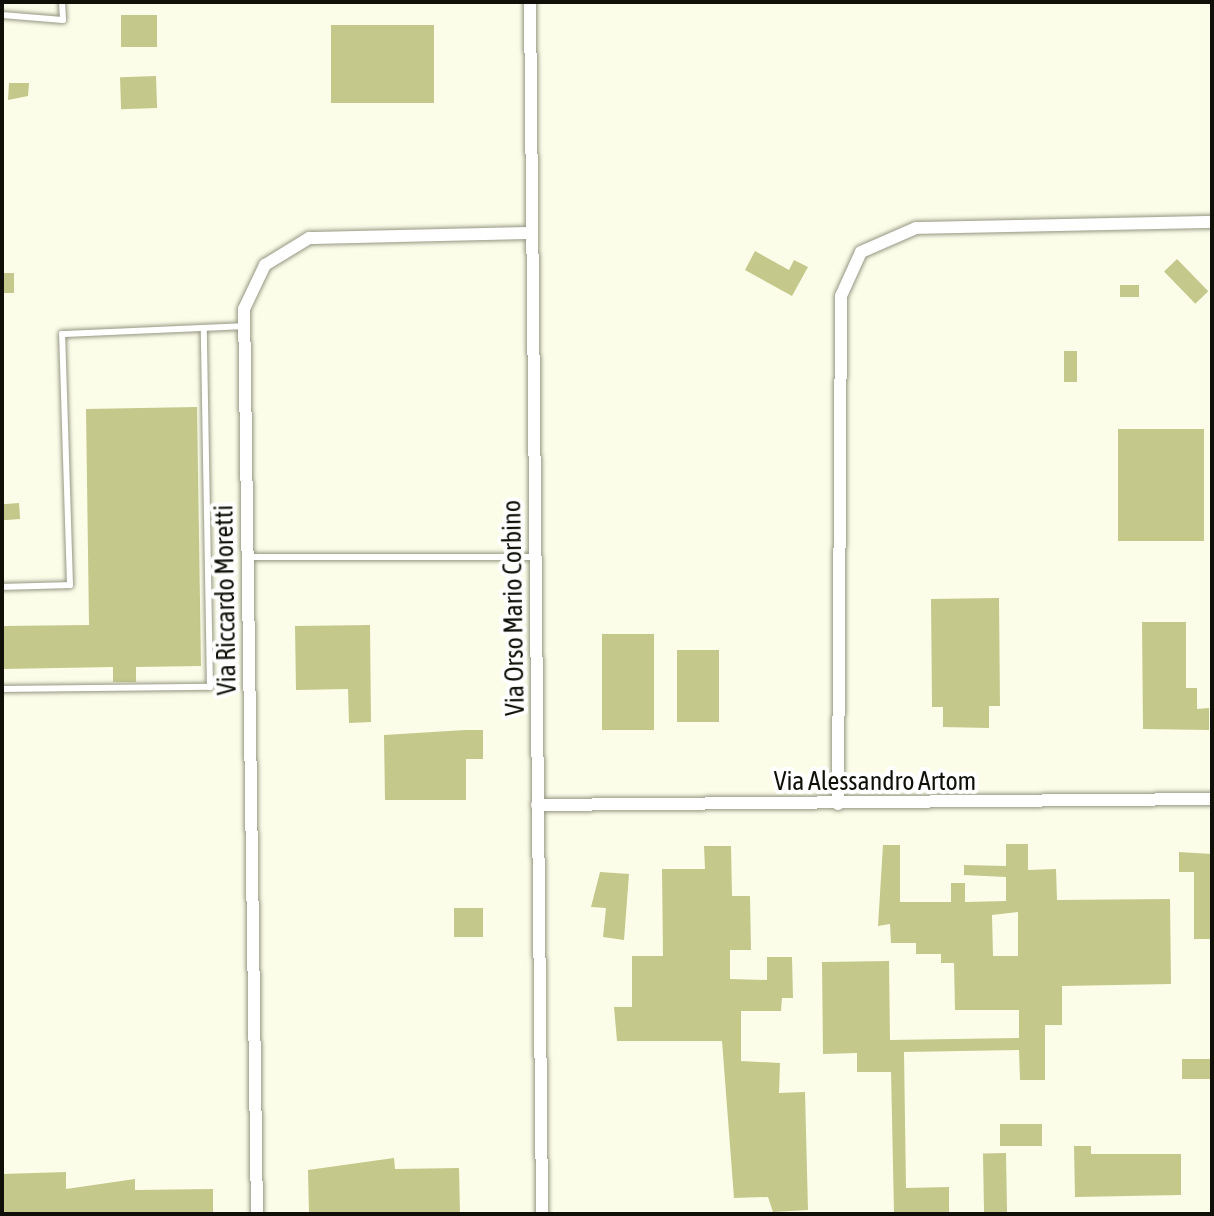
<!DOCTYPE html>
<html>
<head>
<meta charset="utf-8">
<style>
  body { margin:0 }
  #map { position:relative; width:1214px; height:1216px; overflow:hidden; background:#fbfde8; font-family:"Asap Condensed",sans-serif }
  div>[style] { position:absolute }
  .building>* { inset:0; background:#c5c88b; transform-origin:0 0 }
  .roads { filter:drop-shadow(0 0 2px #959683) drop-shadow(0 0 2px #959683) }
  .lane>* { height:6px; margin:-3px; padding:0 3px; transform-origin:3px; border-radius:3px; background:#fff }
  .street>* { height:12px; margin:-6px; padding:0 6px; transform-origin:6px; border-radius:6px; background:#fff }
  span { translate:-50% -50%; white-space:nowrap; text-align:center; line-height:1.15; -webkit-text-stroke:8px #fff; paint-order:stroke }
  .street-label { font-size:26px; color:#101009 }
  .frame { position:absolute; inset:0; border:4px solid #101009; pointer-events:none }
</style>
</head>
<body>
<div id="map">
  <div class="building">
    <div style="left:121px;top:15px;width:36px;height:32px"></div>
    <div style="left:331px;top:25px;width:103px;height:78px"></div>
    <div style="left:156px;top:76px;width:32px;height:36px;rotate:88deg"></div>
    <div style="clip-path:polygon(9px 83px,29px 83px,28px 96px,8px 100px)"></div>
    <div style="clip-path:polygon(755px 251px,789px 270px,794px 260px,808px 267px,792px 296px,745px 270px)"></div>
    <div style="left:1177px;top:259px;width:45px;height:18px;rotate:46deg"></div>
    <div style="left:2px;top:273px;width:12px;height:20px"></div>
    <div style="left:1139px;top:285px;width:12px;height:19px;rotate:90deg"></div>
    <div style="left:1064px;top:351px;width:13px;height:31px"></div>
    <div style="clip-path:polygon(197px 407px,201px 666px,136px 667px,136px 682px,113px 682px,113px 667px,2px 669px,2px 626px,89px 625px,86px 409px)"></div>
    <div style="left:1204px;top:429px;width:112px;height:86px;rotate:90deg"></div>
    <div style="left:19px;top:503px;width:16px;height:17px;rotate:86deg"></div>
    <div style="clip-path:polygon(999px 598px,1000px 706px,989px 706px,989px 728px,943px 727px,943px 707px,932px 707px,931px 599px)"></div>
    <div style="clip-path:polygon(1142px 622px,1186px 622px,1186px 688px,1197px 688px,1197px 709px,1209px 708px,1209px 730px,1143px 729px)"></div>
    <div style="clip-path:polygon(370px 625px,371px 722px,349px 723px,348px 689px,296px 690px,295px 626px)"></div>
    <div style="left:602px;top:634px;width:52px;height:96px"></div>
    <div style="left:677px;top:650px;width:42px;height:72px"></div>
    <div style="clip-path:polygon(465px 730px,483px 730px,483px 759px,466px 759px,466px 800px,385px 800px,384px 735px)"></div>
    <div style="clip-path:polygon(evenodd,1006px 844px,1028px 844px,1028px 870px,1056px 869px,1057px 900px,1170px 899px,1171px 984px,1062px 986px,1062px 1025px,1045px 1025px,1045px 1080px,1020px 1080px,1019px 1050px,904px 1052px,906px 1188px,949px 1187px,949px 1212px,894px 1213px,891px 1072px,857px 1072px,857px 1053px,823px 1054px,822px 962px,889px 961px,890px 1040px,1019px 1038px,1019px 1010px,955px 1010px,954px 963px,941px 963px,941px 954px,916px 954px,916px 943px,891px 943px,890px 924px,878px 926px,883px 845px,900px 845px,900px 902px,951px 902px,951px 883px,965px 883px,965px 902px,1006px 901px,1006px 877px,964px 875px,964px 865px,1006px 866px,1006px 844px,1018px 912px,1018px 956px,993px 956px,992px 915px,1018px 912px)"></div>
    <div style="clip-path:polygon(704px 846px,731px 846px,732px 896px,750px 896px,751px 950px,730px 950px,730px 979px,767px 980px,767px 957px,792px 957px,793px 998px,782px 998px,781px 1011px,741px 1011px,741px 1061px,780px 1063px,779px 1093px,805px 1092px,808px 1210px,773px 1212px,768px 1197px,734px 1198px,722px 1041px,617px 1041px,614px 1007px,632px 1007px,632px 956px,663px 956px,662px 869px,705px 869px)"></div>
    <div style="clip-path:polygon(1179px 852px,1212px 854px,1212px 939px,1194px 939px,1194px 872px,1179px 872px)"></div>
    <div style="clip-path:polygon(600px 872px,629px 874px,624px 940px,603px 937px,606px 908px,591px 907px)"></div>
    <div style="left:454px;top:908px;width:29px;height:29px"></div>
    <div style="left:1182px;top:1059px;width:30px;height:20px"></div>
    <div style="left:1000px;top:1124px;width:42px;height:22px"></div>
    <div style="clip-path:polygon(1074px 1146px,1091px 1146px,1091px 1154px,1181px 1154px,1181px 1195px,1075px 1197px)"></div>
    <div style="left:1006px;top:1153px;width:60px;height:23px;rotate:89deg"></div>
    <div style="clip-path:polygon(394px 1158px,395px 1169px,459px 1168px,460px 1214px,309px 1214px,308px 1170px)"></div>
    <div style="clip-path:polygon(66px 1172px,66px 1189px,135px 1179px,135px 1190px,213px 1189px,213px 1214px,2px 1214px,2px 1174px)"></div>
  </div>
  <div class="roads">
    <div class="lane">
      <div style="left:2px;top:15px;width:61px;rotate:4.7deg"></div>
      <div style="left:63px;top:20px;width:18px;rotate:-93deg"></div>
      <div style="left:247px;top:557px;width:288px"></div>
      <div style="left:2px;top:587px;width:68px;rotate:-1.7deg"></div>
      <div style="left:70px;top:585px;width:251px;rotate:-91.8deg"></div>
      <div style="left:62px;top:334px;width:182px;rotate:-2.5deg"></div>
      <div style="left:2px;top:689px;width:208px;rotate:-0.6deg"></div>
      <div style="left:210px;top:687px;width:357px;rotate:-91deg"></div>
    </div>
    <div class="street">
      <div style="left:530px;top:2px;width:1212px;rotate:89.43deg"></div>
      <div style="left:838px;top:804px;width:508px;rotate:-89.66deg"></div>
      <div style="left:841px;top:296px;width:48px;rotate:-65.6deg"></div>
      <div style="left:861px;top:252px;width:60px;rotate:-23.6deg"></div>
      <div style="left:916px;top:228px;width:296px;rotate:-1.2deg"></div>
      <div style="left:537px;top:805px;width:675px;rotate:-0.51deg"></div>
      <div style="left:257px;top:1214px;width:905px;rotate:-90.82deg"></div>
      <div style="left:244px;top:309px;width:49px;rotate:-64.5deg"></div>
      <div style="left:265px;top:265px;width:52px;rotate:-31.5deg"></div>
      <div style="left:309px;top:238px;width:223px;rotate:-1.3deg"></div>
    </div>
  </div>
  <div class="street-label">
    <span style="left:226px;top:600px;rotate:-91deg">Via Riccardo Moretti</span>
    <span style="left:514px;top:608px;rotate:-91deg">Via Orso Mario Corbino</span>
    <span style="left:875px;top:782px">Via Alessandro Artom</span>
  </div>
  <div class="frame"></div>
</div>
</body>
</html>
